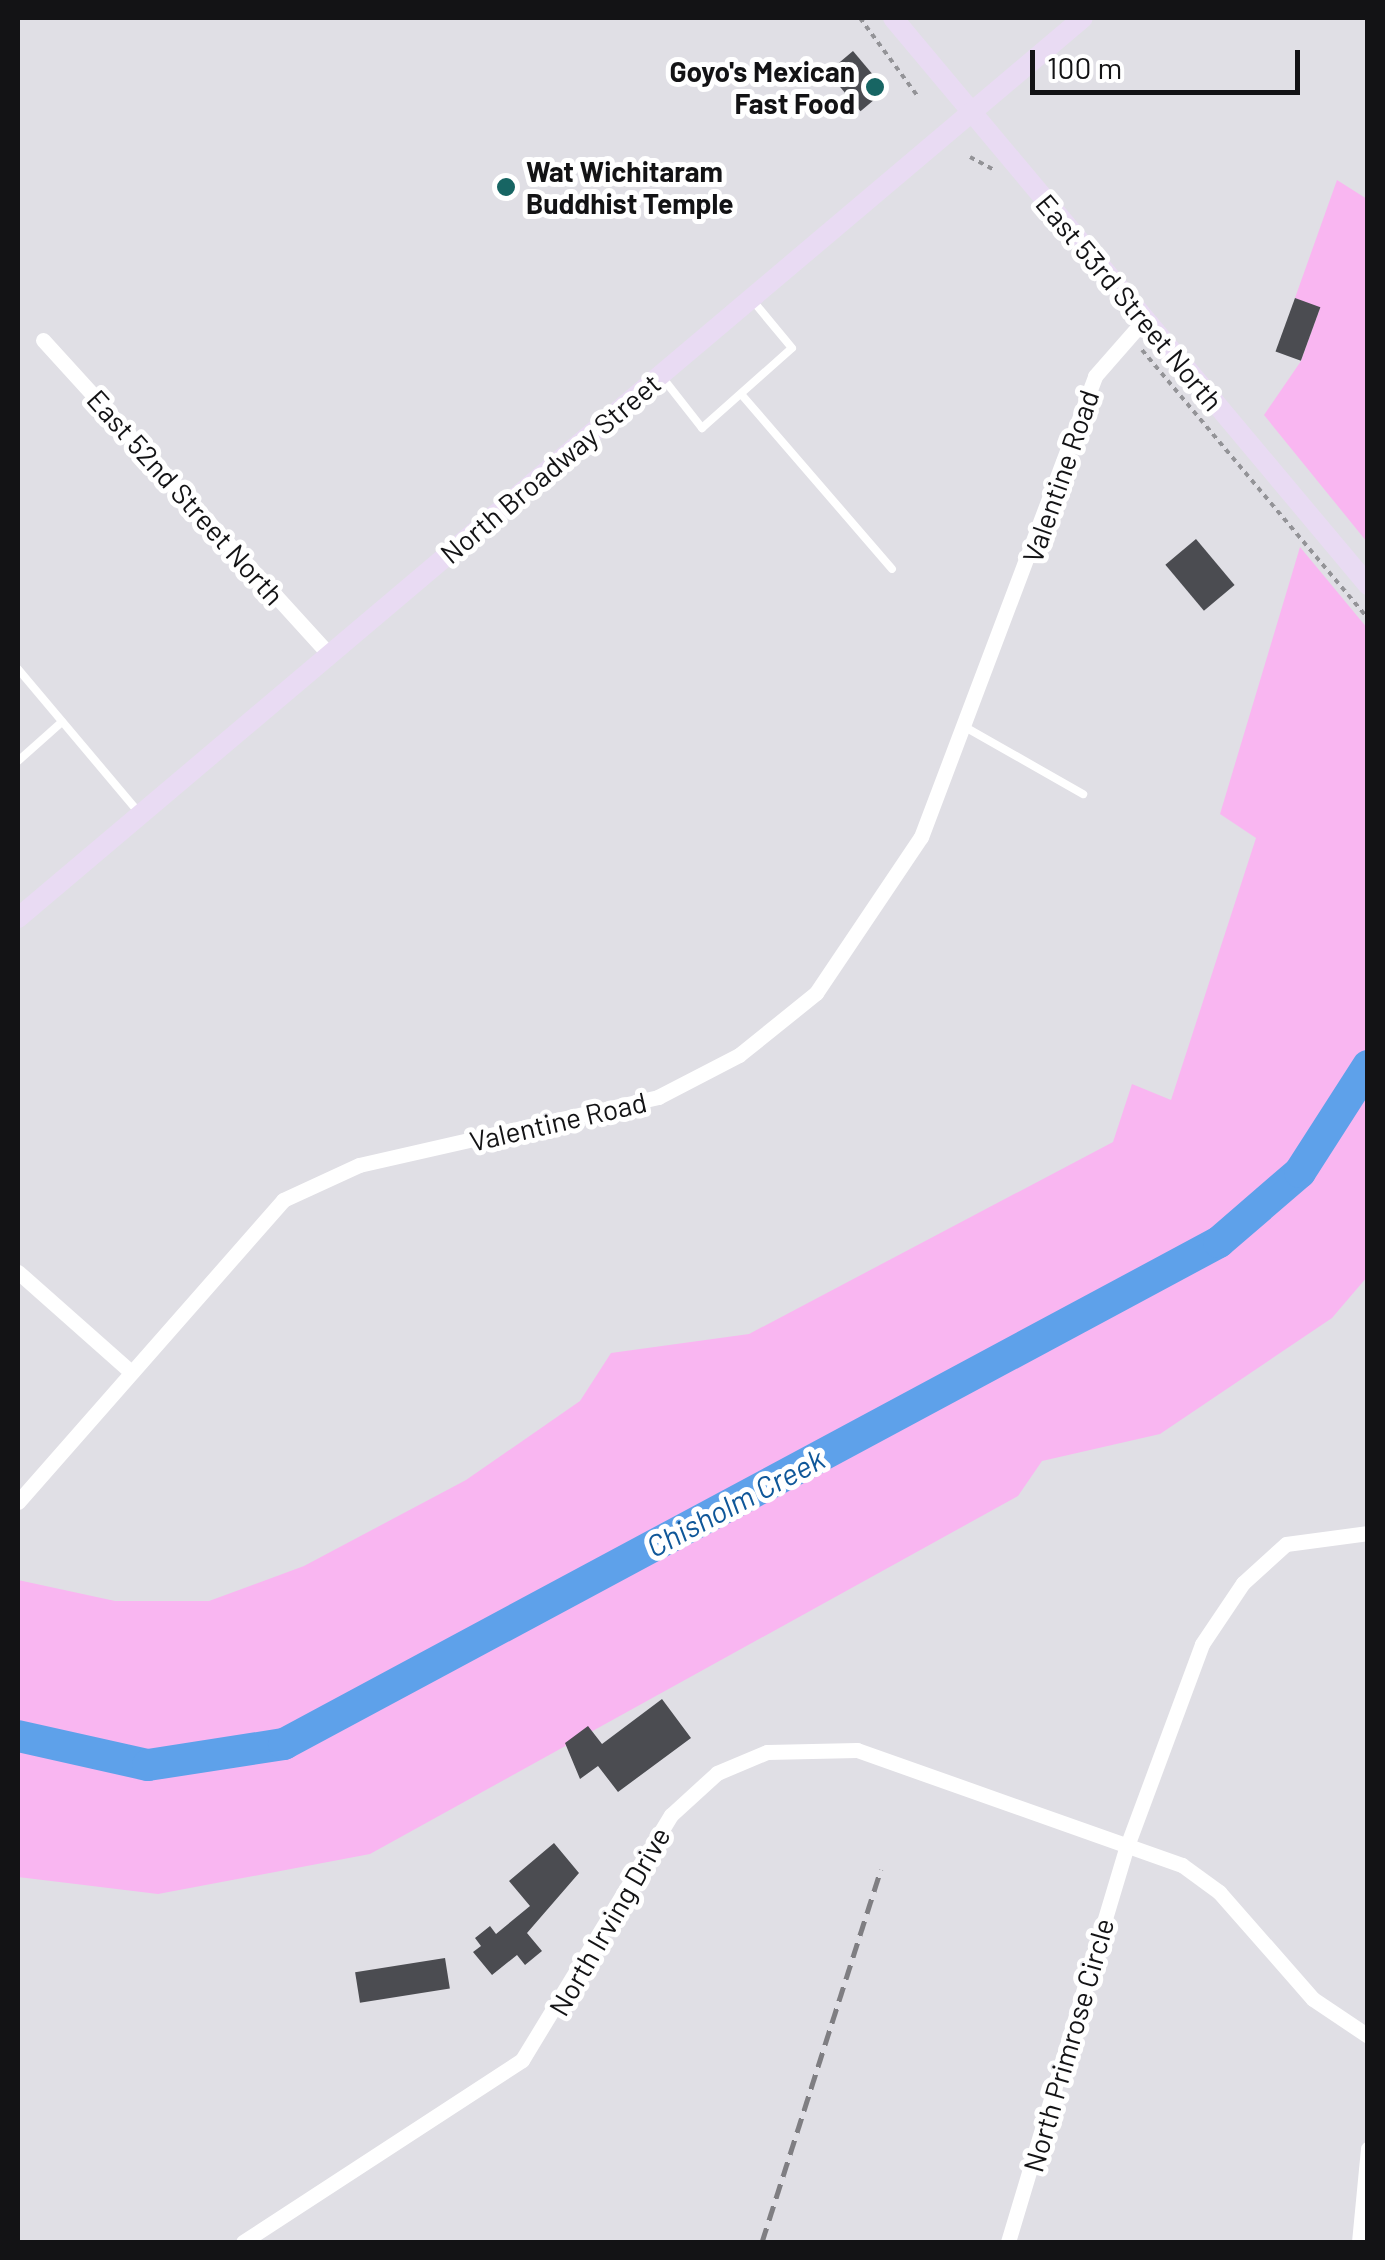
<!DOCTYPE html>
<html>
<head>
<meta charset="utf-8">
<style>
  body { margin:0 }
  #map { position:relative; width:1385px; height:2260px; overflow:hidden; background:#e0dfe5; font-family:Barlow,sans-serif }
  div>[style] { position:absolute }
  .green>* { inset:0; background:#f9b6f1 }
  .river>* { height:32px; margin:-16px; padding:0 16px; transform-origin:16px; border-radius:16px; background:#5ea1ea }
  .building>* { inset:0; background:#4b4c51; transform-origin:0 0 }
  .path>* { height:4px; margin-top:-2px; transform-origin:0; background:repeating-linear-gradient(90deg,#939397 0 5px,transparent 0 10px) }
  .lane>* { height:8px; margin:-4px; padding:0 4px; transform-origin:4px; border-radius:4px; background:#fff }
  .street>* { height:15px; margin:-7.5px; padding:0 7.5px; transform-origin:7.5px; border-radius:7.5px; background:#fff }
  .secondary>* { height:20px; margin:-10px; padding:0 10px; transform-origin:10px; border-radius:10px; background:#e9dbf3 }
  .rail>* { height:5px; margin-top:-2.5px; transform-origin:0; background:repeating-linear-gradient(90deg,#7f7e82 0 15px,transparent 0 23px) }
  .dots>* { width:28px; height:28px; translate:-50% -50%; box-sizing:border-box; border:5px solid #fff; border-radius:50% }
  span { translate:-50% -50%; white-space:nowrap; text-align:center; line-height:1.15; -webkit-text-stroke:10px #fff; paint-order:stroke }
  .poi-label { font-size:28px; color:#131315; font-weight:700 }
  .right { translate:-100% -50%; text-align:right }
  .left { translate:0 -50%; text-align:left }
  .street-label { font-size:28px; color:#131315 }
  .water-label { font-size:30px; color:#0f5799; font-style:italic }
  .frame { position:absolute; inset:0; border:20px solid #131315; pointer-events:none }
  .scale { position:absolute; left:1030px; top:50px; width:270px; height:45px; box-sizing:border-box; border:5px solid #131315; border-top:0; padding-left:12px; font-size:30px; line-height:35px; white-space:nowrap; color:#131315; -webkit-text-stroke:8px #fff; paint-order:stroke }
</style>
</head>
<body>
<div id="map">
  <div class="green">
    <div style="clip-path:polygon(1337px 180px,1367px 199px,1367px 542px,1264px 415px,1301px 361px,1320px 308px,1295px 298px)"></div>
    <div style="clip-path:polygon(1300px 547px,1368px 629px,1367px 1277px,1332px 1318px,1160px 1434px,1042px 1461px,1018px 1496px,370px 1854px,158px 1894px,18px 1877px,18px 1580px,115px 1601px,209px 1601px,304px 1566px,466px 1480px,580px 1401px,611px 1353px,749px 1334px,1113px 1142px,1132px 1084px,1171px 1100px,1256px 838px,1220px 814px)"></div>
  </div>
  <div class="river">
    <div style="left:18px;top:1736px;width:133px;rotate:12.6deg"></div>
    <div style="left:148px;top:1765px;width:138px;rotate:-8.8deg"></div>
    <div style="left:284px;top:1744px;width:1061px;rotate:-28.23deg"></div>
    <div style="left:1219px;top:1242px;width:107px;rotate:-40.8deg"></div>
    <div style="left:1300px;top:1172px;width:126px;rotate:-57.3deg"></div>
  </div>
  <div class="building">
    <div style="left:853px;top:51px;width:51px;height:33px;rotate:50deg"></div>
    <div style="left:1295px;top:298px;width:27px;height:57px;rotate:20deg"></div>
    <div style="left:1196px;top:539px;width:60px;height:40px;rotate:50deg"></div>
    <div style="clip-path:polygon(662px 1699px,691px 1738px,618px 1792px,598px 1766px,580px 1779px,565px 1743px,588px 1726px,602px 1744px)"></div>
    <div style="clip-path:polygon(554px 1843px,579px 1873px,527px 1933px,542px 1951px,525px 1965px,517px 1955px,492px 1975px,473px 1952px,481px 1946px,475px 1938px,490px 1926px,496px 1934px,530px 1906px,509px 1881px)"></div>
    <div style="left:445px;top:1958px;width:31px;height:91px;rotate:81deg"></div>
  </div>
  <div class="path">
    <div style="left:860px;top:18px;width:99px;rotate:53.6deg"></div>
    <div style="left:970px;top:157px;width:27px;rotate:28deg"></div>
    <div style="left:1142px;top:350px;width:351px;rotate:49.9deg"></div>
  </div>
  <div class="lane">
    <div style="left:662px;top:377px;width:65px;rotate:51.9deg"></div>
    <div style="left:702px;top:428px;width:120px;rotate:-41.6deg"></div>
    <div style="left:792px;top:348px;width:61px;rotate:-129.7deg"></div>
    <div style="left:741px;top:394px;width:231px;rotate:49.2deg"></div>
    <div style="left:18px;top:669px;width:189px;rotate:49.9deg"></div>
    <div style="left:965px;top:727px;width:136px;rotate:29.6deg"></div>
    <div style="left:18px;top:761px;width:59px;rotate:-41.6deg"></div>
  </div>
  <div class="street">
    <div style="left:43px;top:340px;width:426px;rotate:47.7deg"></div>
    <div style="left:18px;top:1272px;width:151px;rotate:41.5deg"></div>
    <div style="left:18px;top:1502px;width:402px;rotate:-48.7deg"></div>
    <div style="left:283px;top:1200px;width:84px;rotate:-24.7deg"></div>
    <div style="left:359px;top:1165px;width:307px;rotate:-12.8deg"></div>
    <div style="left:658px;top:1097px;width:91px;rotate:-27.4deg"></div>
    <div style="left:739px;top:1055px;width:99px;rotate:-38.8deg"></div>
    <div style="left:816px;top:993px;width:188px;rotate:-56.1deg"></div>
    <div style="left:921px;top:837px;width:493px;rotate:-69.3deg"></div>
    <div style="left:1095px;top:376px;width:74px;rotate:-48.8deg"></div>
    <div style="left:243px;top:2242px;width:333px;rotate:-33.1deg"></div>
    <div style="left:522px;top:2060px;width:287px;rotate:-58.7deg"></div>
    <div style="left:671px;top:1815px;width:62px;rotate:-42.4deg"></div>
    <div style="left:717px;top:1773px;width:54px;rotate:-22.8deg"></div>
    <div style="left:767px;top:1752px;width:90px;rotate:-1.3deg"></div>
    <div style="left:857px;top:1750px;width:345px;rotate:19.5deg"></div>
    <div style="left:1182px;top:1865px;width:46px;rotate:36.1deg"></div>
    <div style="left:1219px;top:1892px;width:142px;rotate:48.7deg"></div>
    <div style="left:1313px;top:1999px;width:66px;rotate:33.9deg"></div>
    <div style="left:1008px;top:2242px;width:413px;rotate:-73.3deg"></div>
    <div style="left:1127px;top:1846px;width:215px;rotate:-69.6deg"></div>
    <div style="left:1202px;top:1644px;width:73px;rotate:-56.1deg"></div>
    <div style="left:1243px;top:1583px;width:58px;rotate:-42.2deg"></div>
    <div style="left:1286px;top:1544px;width:83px;rotate:-7.6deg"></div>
    <div style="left:1359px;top:2242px;width:94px;rotate:-84.5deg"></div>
  </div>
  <div class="secondary">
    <div style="left:893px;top:18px;width:740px;rotate:50.05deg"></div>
    <div style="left:18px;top:918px;width:1394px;rotate:-40.2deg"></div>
  </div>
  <div class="rail">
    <div style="left:762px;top:2242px;width:391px;rotate:-72.3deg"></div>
  </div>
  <div class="dots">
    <div style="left:875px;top:87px;background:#176563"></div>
    <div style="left:506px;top:187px;background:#176563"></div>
  </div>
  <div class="poi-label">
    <span class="right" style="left:855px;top:87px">Goyo's Mexican<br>Fast Food</span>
    <span class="left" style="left:526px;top:187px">Wat Wichitaram<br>Buddhist Temple</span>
  </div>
  <div class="street-label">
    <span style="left:1130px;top:302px;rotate:50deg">East 53rd Street North</span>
    <span style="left:550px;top:468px;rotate:-40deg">North Broadway Street</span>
    <span style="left:1060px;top:476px;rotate:-71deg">Valentine Road</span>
    <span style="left:186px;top:497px;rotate:48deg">East 52nd Street North</span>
    <span style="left:558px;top:1121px;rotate:-13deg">Valentine Road</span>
    <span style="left:609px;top:1921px;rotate:-60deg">North Irving Drive</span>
    <span style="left:1068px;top:2045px;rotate:-74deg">North Primrose Circle</span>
  </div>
  <div class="water-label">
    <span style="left:735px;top:1502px;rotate:-28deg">Chisholm Creek</span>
  </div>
  <div class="frame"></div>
  <div class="scale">100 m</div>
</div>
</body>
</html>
